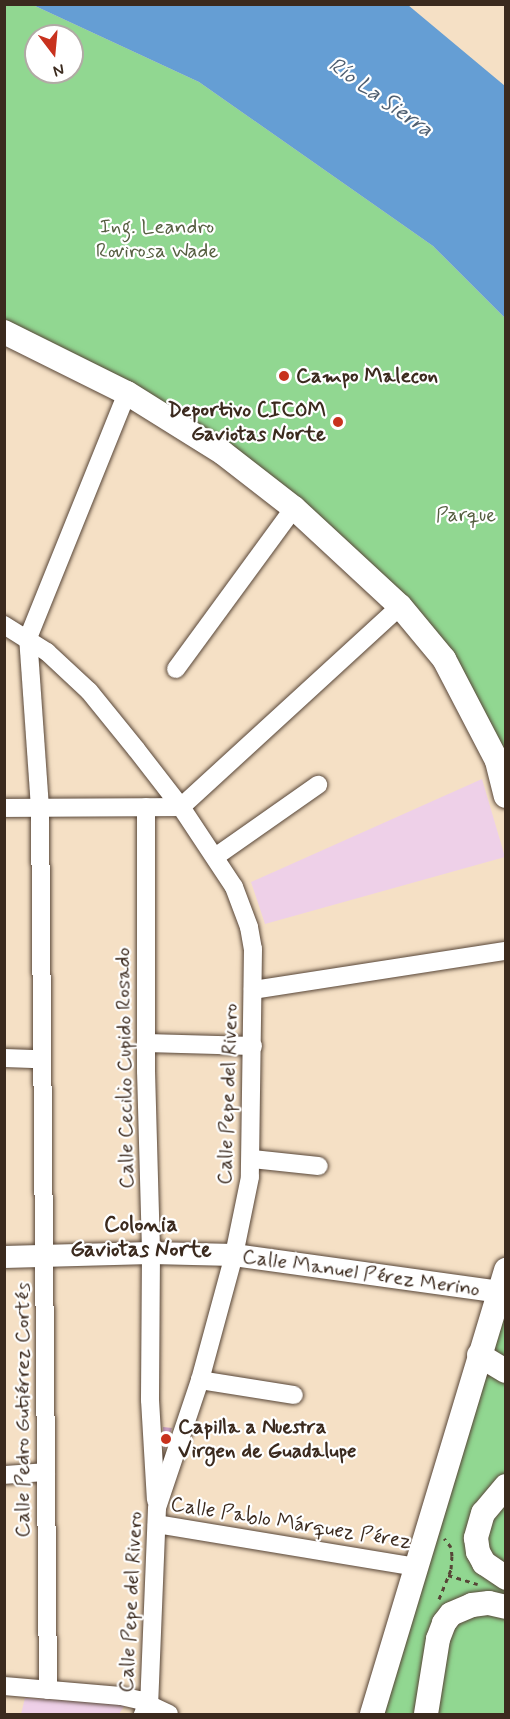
<!DOCTYPE html>
<html>
<head>
<meta charset="utf-8">
<style>
  body { margin:0 }
  #map { position:relative; width:510px; height:1719px; overflow:hidden; background:#f5e0c5; font-family:Mynerve,sans-serif }
  div>[style] { position:absolute }
  .built>* { inset:0; background:#eed0e8 }
  .green>* { inset:0; background:#91d791 }
  .water>* { inset:0; background:#659ed4 }
  .building>* { inset:0; background:#ca9fc4 }
  .path>* { height:3px; margin-top:-1.5px; transform-origin:0; background:repeating-linear-gradient(90deg,#574537 0 4.5px,transparent 0 9px) }
  .roads { filter:drop-shadow(0 0 2px #574537) drop-shadow(0 0 2px #574537) }
  .minor>* { height:18px; margin:-9px; padding:0 9px; transform-origin:9px; border-radius:9px; background:#fff }
  .tertiary>* { height:22px; margin:-11px; padding:0 11px; transform-origin:11px; border-radius:11px; background:#fff }
  .secondary>* { height:24px; margin:-12px; padding:0 12px; transform-origin:12px; border-radius:12px; background:#fff }
  .dots>* { width:16px; height:16px; translate:-50% -50%; box-sizing:border-box; border:3px solid #fff; border-radius:50% }
  span { translate:-50% -50%; white-space:nowrap; text-align:center; line-height:1.15; -webkit-text-stroke:4.5px #fff; paint-order:stroke }
  .park-label { font-size:21px; color:#555e40 }
  .poi-label { font-size:21px; color:#3b2a1e; font-weight:700 }
  .left { translate:0 -50%; text-align:left }
  .right { translate:-100% -50%; text-align:right }
  .street-label { font-size:21px; color:#3b2a1e }
  .water-label { font-size:22px; color:#4e5e70; font-style:italic }
  .neighbourhood-label { font-size:22px; color:#3b2a1e; font-weight:700 }
  .frame { position:absolute; inset:0; border:6px solid #3b2a1e; pointer-events:none }
  .north { position:absolute; left:24px; top:24px; width:60px; height:60px; box-sizing:border-box; background:#fff; border:2px solid #b1aaa5; border-radius:50%; rotate:164deg; font-size:16px; font-weight:700; line-height:24px; text-align:center; color:#3b2a1e }
  .north::after { content:''; display:block; margin:auto; width:21px; height:27px; background:#c8321e; clip-path:polygon(50% 0,100% 100%,50% 72%,0 100%) }
</style>
</head>
<body>
<div id="map">
  <div class="built">
    <div style="clip-path:polygon(482px 779px,505px 857px,265px 924px,251px 882px)"></div>
    <div style="clip-path:polygon(25px 1698px,46px 1699px,125px 1705px,119px 1714px,21px 1714px)"></div>
  </div>
  <div class="green">
    <div style="clip-path:polygon(evenodd,4px 5px,33px 5px,199px 82px,433px 246px,505px 318px,505px 796px,444px 659px,294px 508px,5px 332px,4px 5px,36px 36px,72px 36px,72px 72px,36px 72px,36px 36px)"></div>
    <div style="clip-path:polygon(505px 1270px,505px 1714px,371px 1714px)"></div>
  </div>
  <div class="water">
    <div style="clip-path:polygon(33px 5px,408px 5px,505px 86px,505px 318px,433px 246px,199px 82px)"></div>
  </div>
  <div class="building">
    <div style="clip-path:polygon(163px 1427px,172px 1428px,164px 1451px)"></div>
  </div>
  <div class="path">
    <div style="left:448px;top:1575px;width:31px;rotate:17deg"></div>
    <div style="left:439px;top:1599px;width:32px;rotate:-68deg"></div>
    <div style="left:451px;top:1569px;width:13px;rotate:-86deg"></div>
    <div style="left:452px;top:1556px;width:9px;rotate:-96deg"></div>
    <div style="left:451px;top:1547px;width:11px;rotate:-128deg"></div>
  </div>
  <div class="roads">
    <div class="minor">
      <div style="left:4px;top:625px;width:51px;rotate:32.1deg"></div>
      <div style="left:47px;top:652px;width:57px;rotate:42.9deg"></div>
      <div style="left:89px;top:691px;width:75px;rotate:51deg"></div>
      <div style="left:136px;top:749px;width:73px;rotate:52.2deg"></div>
      <div style="left:181px;top:807px;width:96px;rotate:56.5deg"></div>
      <div style="left:234px;top:887px;width:43px;rotate:69.4deg"></div>
      <div style="left:249px;top:927px;width:22px;rotate:80deg"></div>
      <div style="left:253px;top:949px;width:228px;rotate:90.8deg"></div>
      <div style="left:250px;top:1177px;width:80px;rotate:101.6deg"></div>
      <div style="left:234px;top:1255px;width:130px;rotate:105.2deg"></div>
      <div style="left:200px;top:1380px;width:135px;rotate:108.6deg"></div>
      <div style="left:157px;top:1508px;width:196px;rotate:92.3deg"></div>
      <div style="left:149px;top:1704px;width:12px;rotate:121deg"></div>
      <div style="left:176px;top:669px;width:200px;rotate:-53.8deg"></div>
      <div style="left:146px;top:807px;width:264px;rotate:90deg"></div>
      <div style="left:146px;top:1071px;width:182px;rotate:88.4deg"></div>
      <div style="left:151px;top:1253px;width:147px;rotate:90.4deg"></div>
      <div style="left:150px;top:1400px;width:100px;rotate:86.6deg"></div>
      <div style="left:4px;top:808px;width:177px;rotate:-0.3deg"></div>
      <div style="left:181px;top:807px;width:297px;rotate:-42.5deg"></div>
      <div style="left:215px;top:857px;width:126px;rotate:-35deg"></div>
      <div style="left:253px;top:990px;width:256px;rotate:-8.8deg"></div>
      <div style="left:146px;top:1043px;width:107px;rotate:1.6deg"></div>
      <div style="left:4px;top:1058px;width:36px;rotate:2deg"></div>
      <div style="left:252px;top:1159px;width:67px;rotate:6deg"></div>
      <div style="left:200px;top:1380px;width:95px;rotate:9.1deg"></div>
      <div style="left:4px;top:1475px;width:42px;rotate:-4.1deg"></div>
      <div style="left:157px;top:1524px;width:264px;rotate:9.4deg"></div>
      <div style="left:4px;top:1686px;width:117px;rotate:4.9deg"></div>
      <div style="left:121px;top:1696px;width:18px;rotate:13deg"></div>
      <div style="left:139px;top:1700px;width:33px;rotate:25deg"></div>
      <div style="left:48px;top:1690px;width:882px;rotate:-90.52deg"></div>
      <div style="left:40px;top:808px;width:170px;rotate:-94deg"></div>
      <div style="left:28px;top:638px;width:264px;rotate:-68deg"></div>
    </div>
    <div class="tertiary">
      <div style="left:4px;top:1257px;width:147px;rotate:-1.6deg"></div>
      <div style="left:151px;top:1253px;width:83px;rotate:1.4deg"></div>
      <div style="left:234px;top:1255px;width:270px;rotate:7.9deg"></div>
    </div>
    <div class="secondary">
      <div style="left:4px;top:332px;width:137px;rotate:26.4deg"></div>
      <div style="left:127px;top:393px;width:113px;rotate:32deg"></div>
      <div style="left:223px;top:453px;width:90px;rotate:37.8deg"></div>
      <div style="left:294px;top:508px;width:144px;rotate:42.8deg"></div>
      <div style="left:400px;top:606px;width:69px;rotate:50.3deg"></div>
      <div style="left:444px;top:659px;width:115px;rotate:62.5deg"></div>
      <div style="left:497px;top:761px;width:36px;rotate:76deg"></div>
      <div style="left:479px;top:1355px;width:31px;rotate:31deg"></div>
      <div style="left:506px;top:1486px;width:35px;rotate:130deg"></div>
      <div style="left:483px;top:1513px;width:26px;rotate:106deg"></div>
      <div style="left:476px;top:1538px;width:14px;rotate:82deg"></div>
      <div style="left:478px;top:1552px;width:13px;rotate:61deg"></div>
      <div style="left:484px;top:1563px;width:27px;rotate:34deg"></div>
      <div style="left:372px;top:1714px;width:464px;rotate:-73.2deg"></div>
      <div style="left:426px;top:1714px;width:76px;rotate:-80.9deg"></div>
      <div style="left:438px;top:1639px;width:17px;rotate:-69deg"></div>
      <div style="left:444px;top:1623px;width:11px;rotate:-52deg"></div>
      <div style="left:451px;top:1614px;width:23px;rotate:-23deg"></div>
      <div style="left:472px;top:1605px;width:17px;rotate:-7deg"></div>
      <div style="left:489px;top:1603px;width:17px;rotate:13deg"></div>
    </div>
  </div>
  <div class="dots">
    <div style="left:284px;top:376px;background:#c8321e"></div>
    <div style="left:338px;top:422px;background:#c8321e"></div>
    <div style="left:166px;top:1439px;background:#c8321e"></div>
  </div>
  <div class="park-label">
    <span style="left:157px;top:239px">Ing. Leandro<br>Rovirosa Wade</span>
    <span style="left:466px;top:515px">Parque</span>
  </div>
  <div class="poi-label">
    <span class="left" style="left:296px;top:376px">Campo Malecon</span>
    <span class="right" style="left:326px;top:422px">Deportivo CICOM<br>Gaviotas Norte</span>
    <span class="left" style="left:178px;top:1439px">Capilla a Nuestra<br>Virgen de Guadalupe</span>
  </div>
  <div class="street-label">
    <span style="left:125px;top:1068px;rotate:-91deg">Calle Cecilio Cupido Rosado</span>
    <span style="left:228px;top:1094px;rotate:-88deg">Calle Pepe del Rivero</span>
    <span style="left:361px;top:1273px;rotate:8deg">Calle Manuel Pérez Merino</span>
    <span style="left:23px;top:1410px;rotate:-90deg">Calle Pedro Gutiérrez Cortés</span>
    <span style="left:291px;top:1523px;rotate:9deg">Calle Pablo Márquez Pérez</span>
    <span style="left:131px;top:1602px;rotate:-87deg">Calle Pepe del Rivero</span>
  </div>
  <div class="water-label">
    <span style="left:380px;top:98px;rotate:35deg">Río La Sierra</span>
  </div>
  <div class="neighbourhood-label">
    <span style="left:141px;top:1238px">Colonia<br>Gaviotas Norte</span>
  </div>
  <div class="frame"></div>
  <div class="north">N</div>
</div>
</body>
</html>
